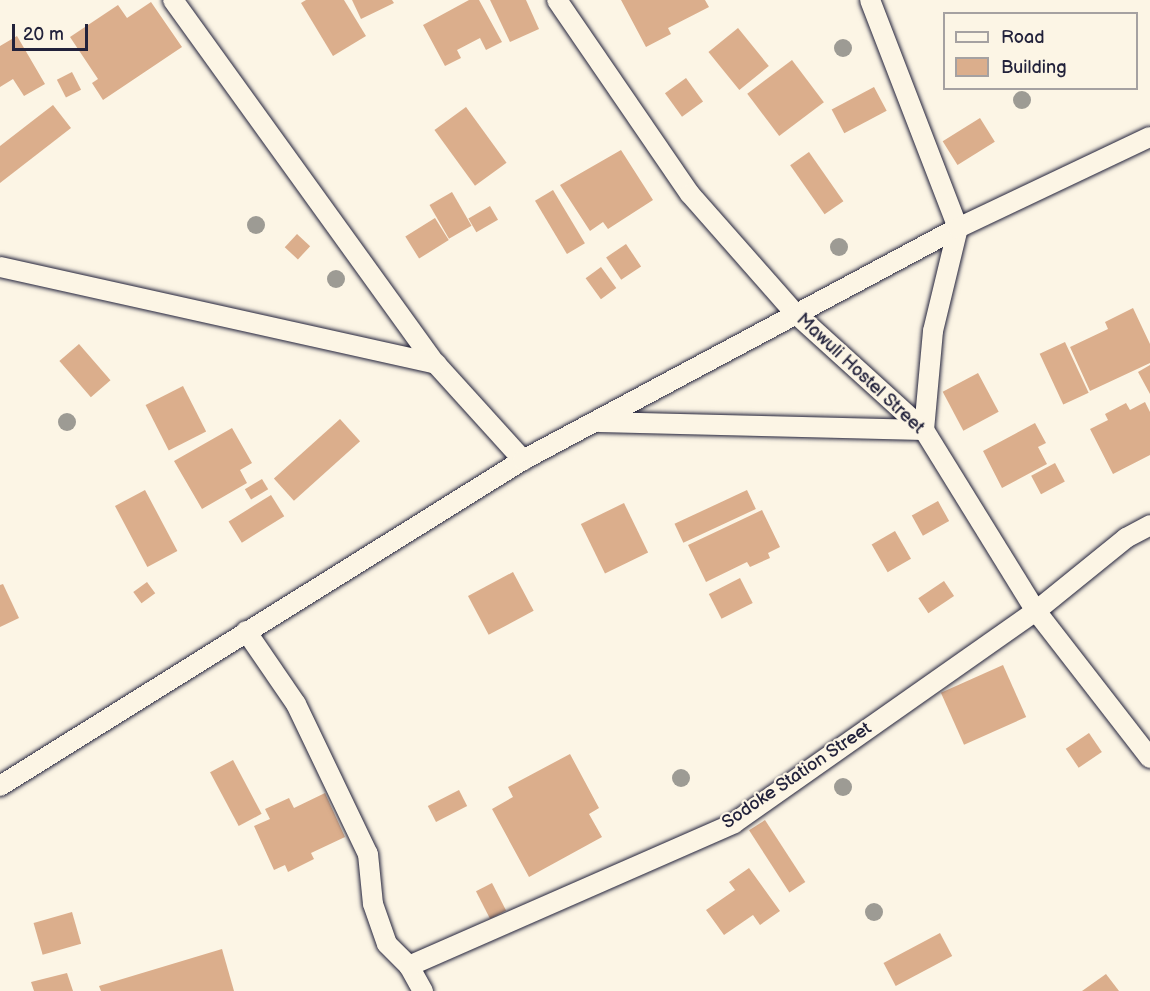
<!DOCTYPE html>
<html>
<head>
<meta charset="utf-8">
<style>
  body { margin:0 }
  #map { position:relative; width:1150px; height:991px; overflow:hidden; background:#fcf5e5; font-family:"Balsamiq Sans",sans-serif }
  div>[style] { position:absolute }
  .building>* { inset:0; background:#dbae8c; transform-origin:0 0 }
  .roads { filter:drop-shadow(0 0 2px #22223b) drop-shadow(0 0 2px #22223b) }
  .minor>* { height:20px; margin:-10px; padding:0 10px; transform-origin:10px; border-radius:10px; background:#fcf5e5 }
  .trees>* { width:18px; height:18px; margin:-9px; border-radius:50%; background:#9d9b94 }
  span { translate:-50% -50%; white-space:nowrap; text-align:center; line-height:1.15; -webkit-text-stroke:4.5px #fcf5e5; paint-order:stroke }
  .street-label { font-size:18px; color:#22223b }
  .legend { position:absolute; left:943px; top:12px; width:195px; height:78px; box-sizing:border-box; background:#fcf5e5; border:2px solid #a5a1a1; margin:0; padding:8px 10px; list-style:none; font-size:18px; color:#22223b }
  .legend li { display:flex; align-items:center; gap:12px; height:30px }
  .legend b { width:30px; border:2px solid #a5a1a1 }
  .scale { position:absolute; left:12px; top:24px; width:76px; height:27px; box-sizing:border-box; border:3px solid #22223b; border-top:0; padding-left:8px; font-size:18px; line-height:21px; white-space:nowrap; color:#22223b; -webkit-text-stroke:4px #fcf5e5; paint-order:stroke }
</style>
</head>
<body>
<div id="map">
  <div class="building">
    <div style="clip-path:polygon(306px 0,344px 0,366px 36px,333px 56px,301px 3px)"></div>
    <div style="clip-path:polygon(352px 0,392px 0,394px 3px,361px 19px)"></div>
    <div style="clip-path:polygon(469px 0,479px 0,502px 42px,486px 50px,480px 38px,457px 50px,461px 58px,445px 66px,423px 25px)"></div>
    <div style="clip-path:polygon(490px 0,526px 0,539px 29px,510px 42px)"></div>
    <div style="clip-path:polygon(621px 0,705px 0,709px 7px,668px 28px,671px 34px,646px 47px)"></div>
    <div style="clip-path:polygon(151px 2px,182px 47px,103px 100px,92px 83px,98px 79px,70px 37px,118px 5px,127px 18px)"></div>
    <div style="left:738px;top:28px;width:49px;height:38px;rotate:51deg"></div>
    <div style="clip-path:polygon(17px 36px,45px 84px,24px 96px,13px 79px,0 87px,0 46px)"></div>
    <div style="left:792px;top:60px;width:53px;height:56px;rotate:53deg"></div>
    <div style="left:72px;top:72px;width:20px;height:17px;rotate:63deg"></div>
    <div style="left:686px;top:78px;width:29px;height:26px;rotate:54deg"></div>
    <div style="left:874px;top:87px;width:27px;height:48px;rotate:62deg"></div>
    <div style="clip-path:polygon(53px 105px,71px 128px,0 183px,0 146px)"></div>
    <div style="left:466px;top:107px;width:69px;height:39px;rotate:54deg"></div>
    <div style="left:980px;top:118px;width:28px;height:44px;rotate:58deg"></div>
    <div style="clip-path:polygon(621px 150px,653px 200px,608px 229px,603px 222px,590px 231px,560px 185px)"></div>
    <div style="left:809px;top:152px;width:60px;height:23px;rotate:55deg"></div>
    <div style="left:553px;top:190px;width:62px;height:21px;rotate:59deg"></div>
    <div style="left:452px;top:192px;width:39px;height:26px;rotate:60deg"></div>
    <div style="left:490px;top:206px;width:16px;height:25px;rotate:60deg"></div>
    <div style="left:435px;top:218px;width:26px;height:35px;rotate:58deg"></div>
    <div style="left:297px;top:234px;width:18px;height:18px;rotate:43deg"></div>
    <div style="left:626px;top:244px;width:27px;height:24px;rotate:56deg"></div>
    <div style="left:601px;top:267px;width:26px;height:19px;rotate:54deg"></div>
    <div style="clip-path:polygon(1133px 308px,1150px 344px,1150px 363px,1090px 391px,1070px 347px,1108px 329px,1105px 322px)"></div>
    <div style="left:1065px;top:342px;width:56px;height:28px;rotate:65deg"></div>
    <div style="left:79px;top:344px;width:48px;height:26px;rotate:49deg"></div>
    <div style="clip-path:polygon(1150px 365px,1150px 394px,1138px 372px)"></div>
    <div style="left:978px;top:373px;width:44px;height:40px;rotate:62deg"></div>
    <div style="left:183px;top:386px;width:51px;height:42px;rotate:63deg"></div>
    <div style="clip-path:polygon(1145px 402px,1150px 412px,1150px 455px,1113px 474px,1090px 429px,1108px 420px,1105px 414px,1126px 403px,1130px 410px)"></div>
    <div style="left:340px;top:419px;width:30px;height:89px;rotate:48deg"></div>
    <div style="clip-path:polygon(1035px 423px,1046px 443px,1038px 447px,1047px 464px,1002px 488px,983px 451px)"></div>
    <div style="clip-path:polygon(232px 428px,252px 463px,240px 470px,247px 483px,202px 509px,174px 461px)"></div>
    <div style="left:1055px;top:463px;width:21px;height:27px;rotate:62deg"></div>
    <div style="left:262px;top:479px;width:12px;height:20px;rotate:59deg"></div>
    <div style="left:145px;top:490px;width:69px;height:34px;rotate:62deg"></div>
    <div style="left:747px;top:490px;width:21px;height:80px;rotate:65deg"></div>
    <div style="left:271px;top:495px;width:25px;height:50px;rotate:58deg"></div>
    <div style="left:938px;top:501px;width:23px;height:30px;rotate:61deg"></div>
    <div style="left:624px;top:503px;width:55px;height:48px;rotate:64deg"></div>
    <div style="clip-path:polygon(762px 510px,780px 547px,768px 553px,770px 558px,750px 567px,747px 562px,706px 582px,688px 545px)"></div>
    <div style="left:895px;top:531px;width:32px;height:27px;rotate:60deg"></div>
    <div style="left:513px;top:572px;width:44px;height:51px;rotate:62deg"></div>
    <div style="left:740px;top:578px;width:28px;height:35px;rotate:63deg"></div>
    <div style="left:944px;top:581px;width:18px;height:31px;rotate:56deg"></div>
    <div style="left:147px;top:582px;width:14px;height:17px;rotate:54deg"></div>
    <div style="clip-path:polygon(3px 584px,19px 618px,0 627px,0 585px)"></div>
    <div style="left:1003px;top:665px;width:57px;height:68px;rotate:66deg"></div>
    <div style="left:1089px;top:733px;width:23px;height:28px;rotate:56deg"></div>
    <div style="clip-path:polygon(570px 754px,599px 808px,589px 814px,602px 837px,529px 877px,492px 809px,513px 797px,508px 787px)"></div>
    <div style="left:233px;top:760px;width:61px;height:26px;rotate:62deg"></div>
    <div style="left:459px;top:790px;width:18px;height:35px;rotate:63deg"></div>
    <div style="clip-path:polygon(325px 793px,345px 837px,311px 853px,314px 859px,288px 872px,285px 865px,274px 870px,254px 826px,270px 819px,265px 809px,289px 798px,294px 808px)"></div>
    <div style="left:765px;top:820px;width:74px;height:19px;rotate:57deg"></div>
    <div style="clip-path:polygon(749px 868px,780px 911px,760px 925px,753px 915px,724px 935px,706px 910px,735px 890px,729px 882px)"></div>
    <div style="left:492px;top:883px;width:31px;height:18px;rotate:63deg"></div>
    <div style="left:72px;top:912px;width:33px;height:40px;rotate:74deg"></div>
    <div style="left:940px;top:933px;width:26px;height:64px;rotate:62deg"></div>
    <div style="clip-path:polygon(222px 949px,234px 991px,101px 991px,99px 986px)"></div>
    <div style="clip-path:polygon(67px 973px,73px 991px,34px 991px,31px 982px)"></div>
    <div style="clip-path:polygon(1106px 974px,1119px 991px,1082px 991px)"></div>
  </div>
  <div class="roads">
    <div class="minor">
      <div style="left:173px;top:0;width:449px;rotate:54.2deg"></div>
      <div style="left:436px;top:364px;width:130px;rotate:47.8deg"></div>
      <div style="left:557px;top:0;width:235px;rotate:55.6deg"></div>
      <div style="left:690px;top:194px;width:159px;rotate:48.6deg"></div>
      <div style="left:795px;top:313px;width:174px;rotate:42.2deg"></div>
      <div style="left:924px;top:430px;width:213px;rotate:58.3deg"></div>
      <div style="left:1036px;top:611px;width:186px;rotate:52.2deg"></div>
      <div style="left:0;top:267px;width:447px;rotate:12.5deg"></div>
      <div style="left:599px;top:422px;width:325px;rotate:1.4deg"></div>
      <div style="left:924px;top:430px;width:99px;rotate:-84.8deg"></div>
      <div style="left:933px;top:331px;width:106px;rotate:-76.4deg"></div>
      <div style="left:958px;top:228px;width:244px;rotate:-111.1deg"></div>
      <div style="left:246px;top:631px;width:88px;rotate:55.6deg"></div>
      <div style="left:296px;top:704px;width:166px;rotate:64.4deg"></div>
      <div style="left:368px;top:854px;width:50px;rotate:84.3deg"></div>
      <div style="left:373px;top:904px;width:42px;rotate:70.7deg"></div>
      <div style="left:387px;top:944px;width:31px;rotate:45deg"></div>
      <div style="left:409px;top:966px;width:29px;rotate:61deg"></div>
      <div style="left:0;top:786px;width:616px;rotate:-31.94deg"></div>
      <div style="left:523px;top:460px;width:493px;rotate:-28.1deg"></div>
      <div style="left:958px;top:228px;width:212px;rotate:-25.4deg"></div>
      <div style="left:409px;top:966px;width:355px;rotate:-23.7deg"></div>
      <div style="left:734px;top:823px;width:369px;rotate:-35.1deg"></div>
      <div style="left:1036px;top:611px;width:116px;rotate:-39deg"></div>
      <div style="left:1126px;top:538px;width:27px;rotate:-28deg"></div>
    </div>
  </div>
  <div class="trees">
    <div style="left:843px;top:48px"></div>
    <div style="left:1022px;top:100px"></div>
    <div style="left:256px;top:225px"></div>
    <div style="left:839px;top:247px"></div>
    <div style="left:336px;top:279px"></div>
    <div style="left:67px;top:422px"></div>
    <div style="left:681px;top:778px"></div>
    <div style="left:843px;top:787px"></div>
    <div style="left:874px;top:912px"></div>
  </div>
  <div class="street-label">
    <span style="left:860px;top:374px;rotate:43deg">Mawuli Hostel Street</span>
    <span style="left:797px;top:776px;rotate:-34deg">Sodoke Station Street</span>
  </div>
  <ul class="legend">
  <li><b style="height:8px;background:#fcf5e5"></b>Road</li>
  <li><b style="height:16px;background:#dbae8c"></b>Building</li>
  </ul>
  <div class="scale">20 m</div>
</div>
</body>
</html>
